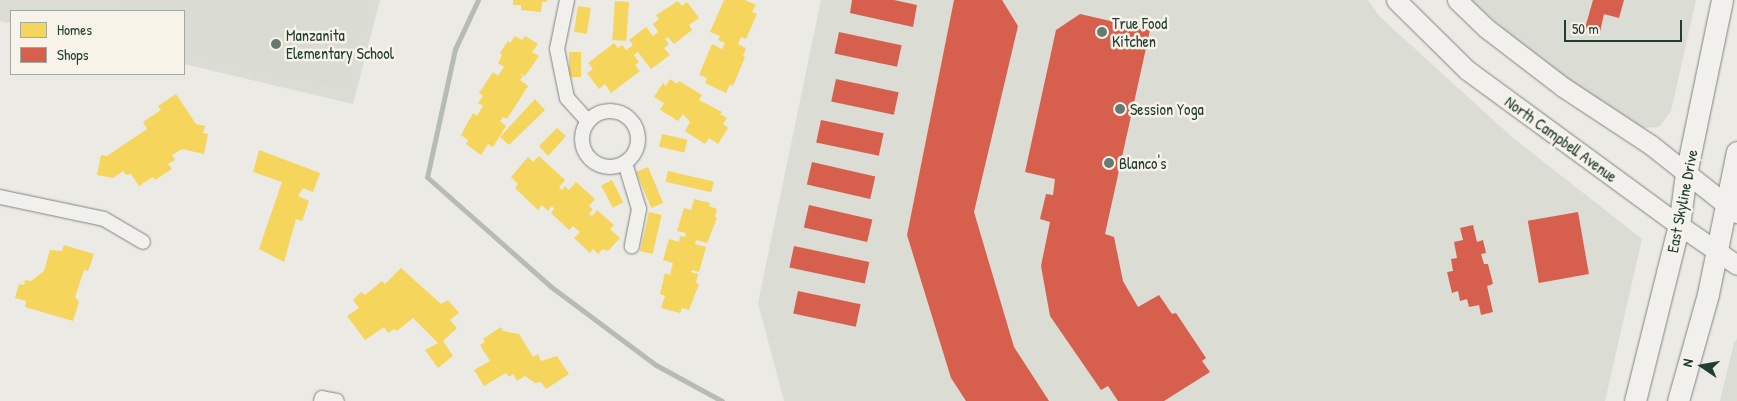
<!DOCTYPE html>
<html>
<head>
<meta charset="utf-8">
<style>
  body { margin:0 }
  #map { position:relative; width:1737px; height:401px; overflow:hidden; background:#ebeae4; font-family:"Patrick Hand",sans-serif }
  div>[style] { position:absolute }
  .built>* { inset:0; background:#dbdcd3 }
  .green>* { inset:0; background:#dadbd2 }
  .homes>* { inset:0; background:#f6d55c; transform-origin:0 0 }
  .shops>* { inset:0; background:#d6604d; transform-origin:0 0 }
  .stream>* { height:5px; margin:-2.5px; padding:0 2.5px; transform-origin:2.5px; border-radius:2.5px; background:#b6bcb4 }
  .roads { filter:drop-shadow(0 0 1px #808581) drop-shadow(0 0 1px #808581) }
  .street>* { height:14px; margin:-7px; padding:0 7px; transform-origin:7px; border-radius:7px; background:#f1f0ec }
  .street>.ring { margin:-7px; padding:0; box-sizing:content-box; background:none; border:14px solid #f1f0ec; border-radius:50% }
  .secondary>* { height:19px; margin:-9.5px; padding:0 9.5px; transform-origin:9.5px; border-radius:9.5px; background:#f1f0ec }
  .primary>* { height:21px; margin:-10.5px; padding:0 10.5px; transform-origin:10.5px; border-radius:10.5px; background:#f1f0ec }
  .dots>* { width:14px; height:14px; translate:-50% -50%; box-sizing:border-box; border:2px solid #f7f3e8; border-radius:50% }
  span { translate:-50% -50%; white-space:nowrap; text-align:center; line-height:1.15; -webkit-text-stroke:5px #f7f3e8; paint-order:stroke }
  .poi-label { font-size:16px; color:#1f3d34 }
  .left { translate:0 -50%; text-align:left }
  .street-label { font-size:16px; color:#1f3d34 }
  .legend { position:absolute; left:10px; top:10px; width:175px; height:65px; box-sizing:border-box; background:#f7f3e8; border:1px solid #a1aaa0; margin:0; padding:6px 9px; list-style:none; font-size:15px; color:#1f3d34 }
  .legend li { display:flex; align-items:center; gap:10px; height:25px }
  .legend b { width:25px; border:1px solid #a1aaa0 }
  .north { position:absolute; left:1677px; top:341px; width:50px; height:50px; -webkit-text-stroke:4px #f7f3e8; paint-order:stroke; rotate:282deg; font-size:14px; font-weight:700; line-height:20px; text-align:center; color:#1f3d34 }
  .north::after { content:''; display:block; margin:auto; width:18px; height:22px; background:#1f3d34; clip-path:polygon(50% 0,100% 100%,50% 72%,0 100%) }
  .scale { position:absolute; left:1564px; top:20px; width:118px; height:22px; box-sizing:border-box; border:2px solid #1f3d34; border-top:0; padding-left:6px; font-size:15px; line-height:18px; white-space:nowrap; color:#1f3d34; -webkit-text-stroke:4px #f7f3e8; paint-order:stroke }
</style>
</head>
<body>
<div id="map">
  <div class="built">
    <div style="clip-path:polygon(0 0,380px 0,353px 104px,184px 64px,184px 11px,11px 11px,11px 23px,0 21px)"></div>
    <div style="clip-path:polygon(821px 0,1368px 0,1379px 16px,1512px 137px,1642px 239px,1605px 401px,784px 401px,758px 303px)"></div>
    <div style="clip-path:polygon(1471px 0,1696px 0,1671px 111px,1659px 127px,1636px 128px,1524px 47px)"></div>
    <div style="clip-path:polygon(1737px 339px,1737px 401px,1720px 401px,1734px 343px)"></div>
  </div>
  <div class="green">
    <div style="clip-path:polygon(126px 0,369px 0,347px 90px,184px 51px,184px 11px,124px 11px)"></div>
  </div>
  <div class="homes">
    <div style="clip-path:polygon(513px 0,547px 0,547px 2px,542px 2px,541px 12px,521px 10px,521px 5px,513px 5px)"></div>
    <div style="clip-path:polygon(724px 0,745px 0,756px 5px,752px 12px,757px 14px,746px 39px,741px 37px,738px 44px,746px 48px,743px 56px,745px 57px,733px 86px,730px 84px,726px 93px,705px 83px,707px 78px,699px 75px,712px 44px,722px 49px,725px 43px,718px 40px,720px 36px,710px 32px)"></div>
    <div style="left:615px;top:1px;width:14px;height:39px;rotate:4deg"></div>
    <div style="clip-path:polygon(678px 1px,682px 6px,687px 2px,699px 18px,689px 25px,692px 30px,674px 44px,668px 37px,665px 39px,669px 44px,664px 48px,670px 55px,651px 69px,638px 52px,634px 55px,639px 62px,635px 65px,640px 71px,611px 93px,605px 84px,599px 89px,587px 73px,593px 69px,588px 63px,614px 43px,618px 48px,622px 45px,626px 50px,633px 45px,629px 40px,646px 27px,653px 36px,658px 32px,653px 24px,659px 19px,656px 15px)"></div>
    <div style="left:578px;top:6px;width:13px;height:26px;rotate:9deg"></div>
    <div style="clip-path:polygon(515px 36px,522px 40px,525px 36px,538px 44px,532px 52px,539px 56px,525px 76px,517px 72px,523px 76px,520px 80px,528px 86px,507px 119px,503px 117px,500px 121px,506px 126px,493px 147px,488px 144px,481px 155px,466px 144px,468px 140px,461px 135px,473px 113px,477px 116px,483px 106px,478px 103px,483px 96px,479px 93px,493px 72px,498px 76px,504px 67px,498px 63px,502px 55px,500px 53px,508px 41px,510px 43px)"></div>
    <div style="left:569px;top:52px;width:12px;height:25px"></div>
    <div style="clip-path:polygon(670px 79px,677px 84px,679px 81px,702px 95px,699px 100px,722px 112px,720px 114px,727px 118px,723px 124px,728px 128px,718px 144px,709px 138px,705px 144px,685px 131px,690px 122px,683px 114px,678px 121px,660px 110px,664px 103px,654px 97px,663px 83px,666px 86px)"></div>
    <div style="clip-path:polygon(176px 94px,196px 124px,205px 126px,203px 133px,208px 134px,204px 154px,182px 149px,172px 155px,175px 160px,168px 164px,172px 169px,155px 180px,153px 177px,139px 186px,131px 174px,126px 175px,123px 171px,113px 178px,97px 175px,101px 155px,107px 156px,147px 129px,143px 122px,161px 110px,158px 106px)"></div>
    <div style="clip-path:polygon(535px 99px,545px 110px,509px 145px,500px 137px)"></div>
    <div style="clip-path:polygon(557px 128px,566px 136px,548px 156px,539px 146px)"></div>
    <div style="left:662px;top:134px;width:26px;height:13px;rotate:13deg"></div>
    <div style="clip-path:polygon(259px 150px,320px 173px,313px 192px,303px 188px,298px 196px,309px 201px,302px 221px,296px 219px,284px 262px,259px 249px,282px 182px,253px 172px)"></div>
    <div style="clip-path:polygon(539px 156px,565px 180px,559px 187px,562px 190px,565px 186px,569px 190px,576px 182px,595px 199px,589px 206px,593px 209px,589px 214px,592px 216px,597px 210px,614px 225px,610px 229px,620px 238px,608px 251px,603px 249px,598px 254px,593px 249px,590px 253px,574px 238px,580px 232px,573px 226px,569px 230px,551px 213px,554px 209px,552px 206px,548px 211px,542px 205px,538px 210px,515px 188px,518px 184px,511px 177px,528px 157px,533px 162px)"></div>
    <div style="left:648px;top:167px;width:39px;height:13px;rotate:67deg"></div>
    <div style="left:668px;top:171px;width:47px;height:11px;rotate:13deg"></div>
    <div style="left:612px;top:180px;width:25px;height:12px;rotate:63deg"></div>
    <div style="clip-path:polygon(694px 199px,710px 203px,709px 206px,717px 209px,715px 217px,717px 218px,707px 243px,696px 240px,695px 244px,706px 247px,699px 272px,692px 270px,691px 272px,698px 274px,696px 283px,699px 284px,689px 310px,682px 308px,680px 313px,661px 308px,665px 296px,660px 294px,665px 273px,670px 275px,673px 263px,663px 260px,669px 239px,679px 242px,680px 236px,685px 237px,686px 233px,677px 231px,684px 208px,691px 210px)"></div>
    <div style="left:649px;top:212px;width:13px;height:40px;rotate:13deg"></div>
    <div style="clip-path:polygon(64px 245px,94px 254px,88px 271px,84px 270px,75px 297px,79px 302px,73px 321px,25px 307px,26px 301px,15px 298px,19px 284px,24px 285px,25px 280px,31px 281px,44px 271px,50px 250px,62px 251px)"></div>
    <div style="clip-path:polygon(401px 268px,441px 304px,448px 300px,459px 313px,450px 320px,457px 328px,443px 341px,453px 356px,438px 368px,425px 350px,438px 343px,413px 318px,397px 331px,394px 329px,388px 333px,384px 327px,365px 340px,347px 316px,359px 308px,353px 300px,361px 292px,365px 295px,382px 281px,385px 284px)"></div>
    <div style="clip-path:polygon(501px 327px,503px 331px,519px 334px,533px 357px,538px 354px,541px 361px,557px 356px,569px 374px,546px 389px,541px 382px,535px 383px,525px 376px,517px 381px,513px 374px,509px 377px,506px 373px,484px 386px,474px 370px,490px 361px,480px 345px,485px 342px,483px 339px)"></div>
  </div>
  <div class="shops">
    <div style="clip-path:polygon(852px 0,894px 0,917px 5px,913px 27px,850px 13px)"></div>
    <div style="clip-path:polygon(954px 0,1002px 0,1018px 26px,974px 212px,1014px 347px,1049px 401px,966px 401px,951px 378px,907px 235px)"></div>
    <div style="clip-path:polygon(1593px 0,1624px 0,1619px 18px,1604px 14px,1600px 32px,1585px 28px)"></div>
    <div style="clip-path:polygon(1080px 14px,1150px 30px,1105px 234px,1114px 237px,1123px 281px,1138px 307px,1159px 295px,1172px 314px,1176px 313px,1206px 358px,1202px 361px,1210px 372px,1164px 401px,1118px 401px,1108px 386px,1101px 390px,1050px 316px,1041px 266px,1050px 222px,1040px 219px,1046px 194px,1053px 195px,1055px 179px,1025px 172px,1056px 30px)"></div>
    <div style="left:839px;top:32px;width:64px;height:22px;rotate:12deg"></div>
    <div style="left:836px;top:79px;width:64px;height:23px;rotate:12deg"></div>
    <div style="left:821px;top:120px;width:64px;height:23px;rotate:12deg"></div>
    <div style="left:812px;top:162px;width:65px;height:23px;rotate:13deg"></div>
    <div style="left:809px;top:205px;width:65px;height:23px;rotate:13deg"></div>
    <div style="left:1578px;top:212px;width:63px;height:51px;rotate:80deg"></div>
    <div style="clip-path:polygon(1473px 225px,1477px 242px,1483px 240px,1486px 253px,1481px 254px,1484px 264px,1488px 264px,1493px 284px,1487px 286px,1493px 312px,1481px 315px,1479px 305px,1469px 307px,1467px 299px,1460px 301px,1458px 291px,1452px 293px,1447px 272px,1453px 271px,1451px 259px,1457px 258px,1454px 242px,1463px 240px,1460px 228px)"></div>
    <div style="left:794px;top:246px;width:77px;height:22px;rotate:12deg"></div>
    <div style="left:798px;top:291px;width:64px;height:23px;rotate:12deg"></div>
  </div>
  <div class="stream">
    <div style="left:478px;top:0;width:54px;rotate:115.1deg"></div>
    <div style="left:455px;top:49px;width:131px;rotate:102.3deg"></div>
    <div style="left:427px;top:177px;width:164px;rotate:41.5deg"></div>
    <div style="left:550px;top:286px;width:132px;rotate:36.7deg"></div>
    <div style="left:656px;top:365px;width:75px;rotate:28.6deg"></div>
  </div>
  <div class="roads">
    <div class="street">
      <div style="left:567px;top:0;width:50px;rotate:101.5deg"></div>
      <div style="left:557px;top:49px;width:50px;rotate:78.5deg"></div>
      <div style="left:567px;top:98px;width:31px;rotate:48deg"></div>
      <div class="ring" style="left:582px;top:111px;width:42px;height:42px"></div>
      <div style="left:625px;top:163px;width:48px;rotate:73.1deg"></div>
      <div style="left:639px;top:209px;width:38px;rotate:101deg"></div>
      <div style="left:0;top:197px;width:106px;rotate:11.9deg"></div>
      <div style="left:104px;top:219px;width:45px;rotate:30.5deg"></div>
      <div style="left:321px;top:401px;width:3px;rotate:-72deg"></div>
      <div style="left:322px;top:398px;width:15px;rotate:11deg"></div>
    </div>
    <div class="secondary">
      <div style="left:1396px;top:0;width:100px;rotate:44.6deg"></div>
      <div style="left:1467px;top:70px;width:263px;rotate:36.2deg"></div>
      <div style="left:1679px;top:225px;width:70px;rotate:34.6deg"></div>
      <div style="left:1457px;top:0;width:40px;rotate:44deg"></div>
      <div style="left:1486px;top:28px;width:97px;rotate:37.5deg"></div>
      <div style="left:1563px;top:87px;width:105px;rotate:33.4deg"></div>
      <div style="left:1651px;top:145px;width:110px;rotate:38.3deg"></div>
    </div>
    <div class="primary">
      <div style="left:1635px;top:401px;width:181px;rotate:-76deg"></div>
      <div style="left:1679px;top:225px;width:51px;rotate:-82.2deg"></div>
      <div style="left:1686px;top:174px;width:178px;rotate:-78.3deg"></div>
      <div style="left:1678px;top:401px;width:111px;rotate:-74.3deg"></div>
      <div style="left:1708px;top:294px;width:145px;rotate:-78.5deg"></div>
    </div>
  </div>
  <div class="dots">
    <div style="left:1102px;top:32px;background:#667a72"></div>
    <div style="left:276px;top:44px;background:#667a72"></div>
    <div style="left:1120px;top:109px;background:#667a72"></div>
    <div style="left:1109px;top:163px;background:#667a72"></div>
  </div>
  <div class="poi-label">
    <span class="left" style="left:1112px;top:32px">True Food<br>Kitchen</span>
    <span class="left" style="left:286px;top:44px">Manzanita<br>Elementary School</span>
    <span class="left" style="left:1130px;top:109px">Session Yoga</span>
    <span class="left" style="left:1119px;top:163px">Blanco's</span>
  </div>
  <div class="street-label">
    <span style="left:1561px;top:139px;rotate:36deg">North Campbell Avenue</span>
    <span style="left:1682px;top:201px;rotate:-79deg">East Skyline Drive</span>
  </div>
  <ul class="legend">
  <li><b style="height:14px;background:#f6d55c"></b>Homes</li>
  <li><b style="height:14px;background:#d6604d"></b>Shops</li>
  </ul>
  <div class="north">N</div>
  <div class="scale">50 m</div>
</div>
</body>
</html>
